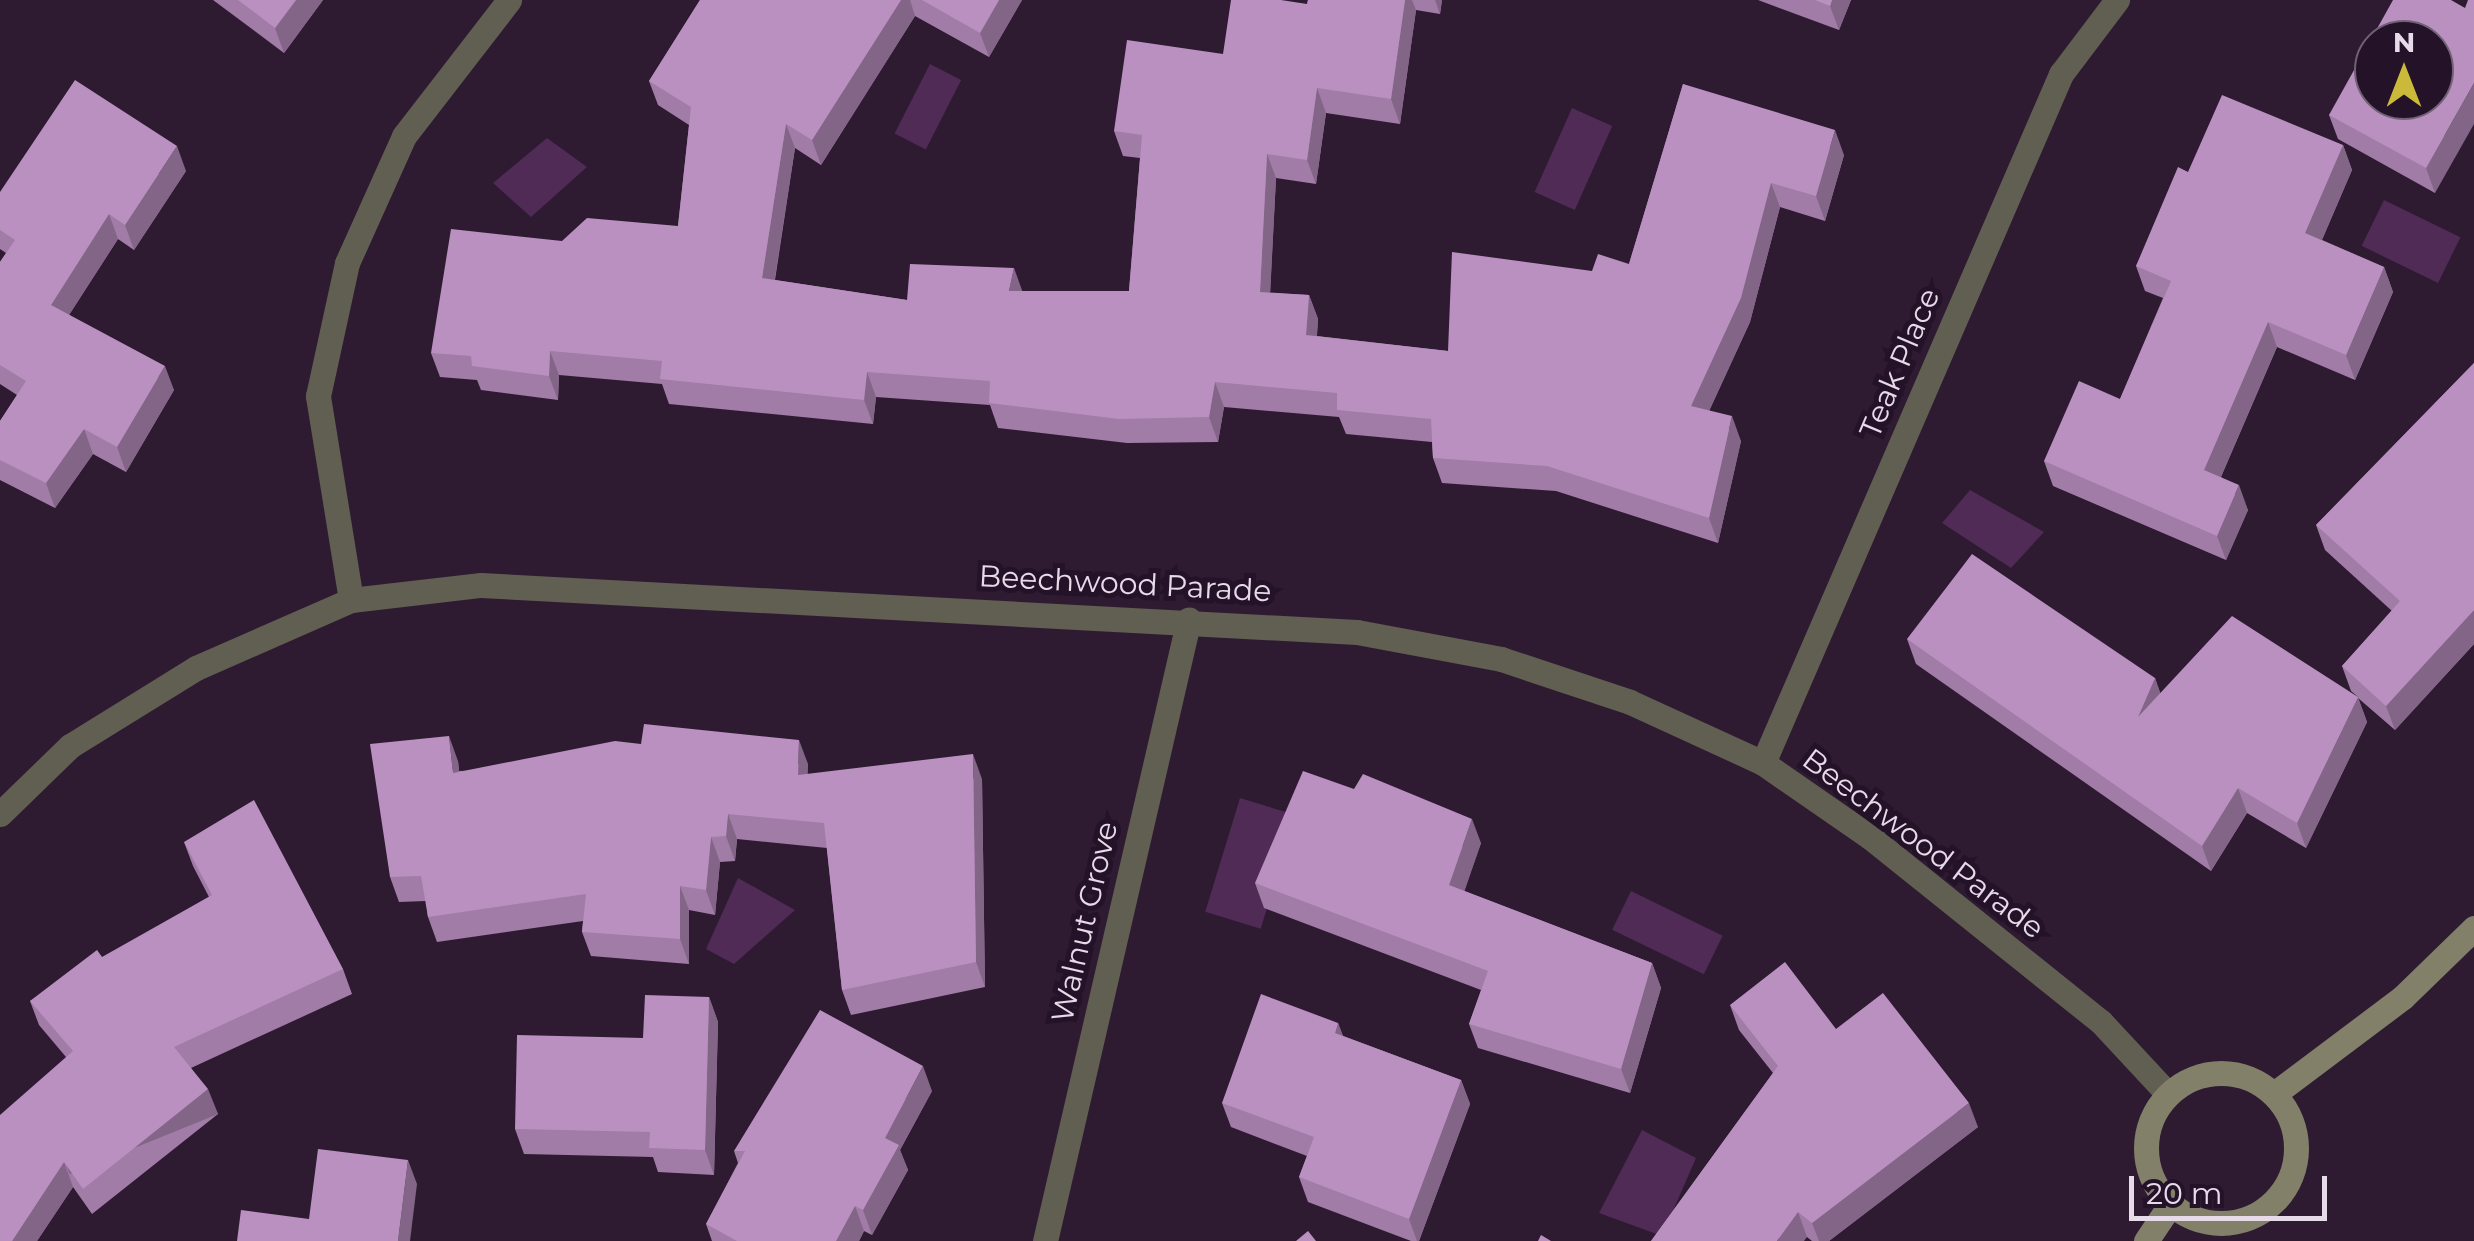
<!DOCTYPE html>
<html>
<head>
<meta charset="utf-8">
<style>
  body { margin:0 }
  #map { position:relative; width:2474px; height:1241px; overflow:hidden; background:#2e1b32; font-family:Montserrat,sans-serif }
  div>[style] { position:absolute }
  .water>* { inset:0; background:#4f2b56; transform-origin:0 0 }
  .street>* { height:25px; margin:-12.5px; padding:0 12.5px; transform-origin:12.5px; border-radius:12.5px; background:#605f51 }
  .secondary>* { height:25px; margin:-12.5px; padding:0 12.5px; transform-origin:12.5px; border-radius:12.5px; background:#83806a }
  .secondary>.ring { margin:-12.5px; padding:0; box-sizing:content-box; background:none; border:25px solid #83806a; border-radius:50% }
  .wall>* { inset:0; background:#a07ca6 }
  .shaded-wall>* { inset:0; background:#826587; transform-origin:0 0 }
  .building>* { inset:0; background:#ba90c1 }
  span { translate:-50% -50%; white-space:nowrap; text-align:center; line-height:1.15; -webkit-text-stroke:10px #241228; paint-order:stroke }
  .street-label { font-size:30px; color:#e7dae9 }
  .north { position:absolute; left:2354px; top:20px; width:100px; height:100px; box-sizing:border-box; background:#241228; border:2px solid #726275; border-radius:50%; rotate:0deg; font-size:28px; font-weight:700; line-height:40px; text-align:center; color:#e7dae9 }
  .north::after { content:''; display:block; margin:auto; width:35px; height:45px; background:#cbba39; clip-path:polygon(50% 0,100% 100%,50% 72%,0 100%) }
  .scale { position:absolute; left:2129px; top:1176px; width:198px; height:45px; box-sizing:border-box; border:5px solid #e7dae9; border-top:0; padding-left:12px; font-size:30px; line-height:35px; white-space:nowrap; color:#e7dae9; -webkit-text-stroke:8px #241228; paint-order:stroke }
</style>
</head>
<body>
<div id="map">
  <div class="water">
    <div style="left:930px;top:64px;width:35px;height:78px;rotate:27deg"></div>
    <div style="left:1572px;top:108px;width:44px;height:92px;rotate:24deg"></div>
    <div style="clip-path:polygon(547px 138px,587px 167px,531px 217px,493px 183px)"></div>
    <div style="left:2384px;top:200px;width:85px;height:51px;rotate:26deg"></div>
    <div style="clip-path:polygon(1970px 490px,2044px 532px,2011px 568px,1942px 523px)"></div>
    <div style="left:1240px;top:798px;width:58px;height:119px;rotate:17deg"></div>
    <div style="clip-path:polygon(738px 878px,795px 910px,734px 964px,706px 949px)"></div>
    <div style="left:1631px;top:891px;width:102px;height:43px;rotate:26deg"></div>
    <div style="clip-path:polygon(1642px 1130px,1696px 1158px,1662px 1236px,1599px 1213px)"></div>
  </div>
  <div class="street">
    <div style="left:351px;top:600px;width:207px;rotate:-99.2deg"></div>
    <div style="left:318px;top:396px;width:136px;rotate:-77.7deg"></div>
    <div style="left:347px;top:263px;width:139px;rotate:-65.8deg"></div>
    <div style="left:404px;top:136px;width:172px;rotate:-52.3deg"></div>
    <div style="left:1763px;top:763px;width:751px;rotate:-66.61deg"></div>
    <div style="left:2061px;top:74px;width:93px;rotate:-52.9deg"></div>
    <div style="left:0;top:814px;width:98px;rotate:-44.2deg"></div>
    <div style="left:70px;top:746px;width:148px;rotate:-31.8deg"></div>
    <div style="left:196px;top:668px;width:169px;rotate:-23.7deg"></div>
    <div style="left:351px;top:600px;width:131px;rotate:-6.6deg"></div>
    <div style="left:481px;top:585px;width:877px;rotate:3.07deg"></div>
    <div style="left:1357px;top:632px;width:147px;rotate:10.6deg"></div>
    <div style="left:1501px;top:659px;width:136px;rotate:18.4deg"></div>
    <div style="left:1630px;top:702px;width:146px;rotate:24.6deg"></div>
    <div style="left:1763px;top:763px;width:130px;rotate:34.7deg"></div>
    <div style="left:1870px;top:837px;width:296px;rotate:38.7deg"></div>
    <div style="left:2101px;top:1022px;width:98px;rotate:47.1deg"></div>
    <div style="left:1045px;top:1241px;width:638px;rotate:-76.97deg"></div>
  </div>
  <div class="secondary">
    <div class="ring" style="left:2146px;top:1073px;width:125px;height:125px"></div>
    <div style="left:2274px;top:1094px;width:161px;rotate:-36.9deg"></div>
    <div style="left:2403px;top:997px;width:99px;rotate:-44.2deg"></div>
    <div style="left:2146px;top:1241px;width:43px;rotate:-56.3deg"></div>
  </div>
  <div class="wall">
    <div style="clip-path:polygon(213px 0,323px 0,284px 53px)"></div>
    <div style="clip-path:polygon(700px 0,1022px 0,989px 57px,915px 16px,821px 165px,795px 148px,775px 280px,907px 300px,1022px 291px,1129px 291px,1140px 158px,1123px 156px,1114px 131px,1223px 54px,1307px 4px,1308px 0,1442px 0,1440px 14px,1416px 10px,1400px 124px,1326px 113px,1316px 184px,1276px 178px,1270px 293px,1309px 295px,1318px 319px,1317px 336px,1448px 351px,1592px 271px,1629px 264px,1683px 84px,1844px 155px,1825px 221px,1780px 207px,1750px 322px,1709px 411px,1741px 441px,1718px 543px,1556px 491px,1442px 483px,1433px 458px,1432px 442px,1346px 434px,1339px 417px,1224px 407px,1218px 442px,1127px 443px,998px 428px,990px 405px,876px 397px,873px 424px,669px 404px,662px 384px,559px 375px,558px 400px,481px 390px,477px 380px,440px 377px,431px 353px,562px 241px,678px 226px,689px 125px,658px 105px,649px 81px)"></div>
    <div style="clip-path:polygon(1758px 0,1851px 0,1839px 30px)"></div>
    <div style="clip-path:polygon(2465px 8px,2435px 193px,2338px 139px,2329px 115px)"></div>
    <div style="clip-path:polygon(2343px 145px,2352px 170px,2322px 240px,2384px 267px,2393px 292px,2355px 380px,2277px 347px,2221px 477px,2248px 510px,2226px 560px,2053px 486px,2044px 461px,2120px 399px,2163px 298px,2145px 291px,2136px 266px,2188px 172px)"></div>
    <div style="clip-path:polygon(186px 171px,134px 250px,118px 239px,69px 315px,174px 390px,126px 472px,93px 454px,55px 508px,0 480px,0 421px,17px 395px,0 384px,0 262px,6px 253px,0 249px,0 192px)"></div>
    <div style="clip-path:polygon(2474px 363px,2474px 644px,2395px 730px,2358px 698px,2367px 722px,2306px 848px,2247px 813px,2211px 871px,1916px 664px,1907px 639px,2155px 678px,2160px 693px,2358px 697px,2351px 691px,2342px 666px,2392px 611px,2325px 550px,2316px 525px)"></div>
    <div style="clip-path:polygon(458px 761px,459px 771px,808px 764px,807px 774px,982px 779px,985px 987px,851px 1015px,842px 990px,827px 848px,737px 839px,735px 861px,720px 862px,715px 915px,689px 910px,689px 964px,591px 956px,582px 932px,583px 921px,437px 942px,428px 917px,426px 901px,399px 902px,390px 877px)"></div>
    <div style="clip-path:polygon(184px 842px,343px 969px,352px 994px,191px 1068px,218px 1114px,92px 1214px,73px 1187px,37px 1241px,0 1241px,66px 1057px,39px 1025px,30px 1001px,209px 897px,193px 866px)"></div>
    <div style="clip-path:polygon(1481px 843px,1464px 891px,1652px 963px,1661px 988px,1630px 1093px,1478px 1048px,1469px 1024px,1481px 990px,1264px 908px,1255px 883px)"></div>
    <div style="clip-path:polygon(709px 997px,718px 1022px,714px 1175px,658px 1172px,653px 1157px,524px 1154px,515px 1129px,643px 1038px)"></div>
    <div style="clip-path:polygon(1730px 1005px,1836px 1029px,1978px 1127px,1829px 1241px,1812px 1241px,1807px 1237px,1651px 1241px,1773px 1073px,1739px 1030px)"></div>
    <div style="clip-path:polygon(1338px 1023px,1343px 1036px,1461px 1080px,1470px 1104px,1419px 1241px,1411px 1241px,1308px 1202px,1299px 1177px,1307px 1156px,1231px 1127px,1222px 1103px)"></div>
    <div style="clip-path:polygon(932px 1091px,900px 1150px,908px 1170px,872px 1235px,864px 1231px,859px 1241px,712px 1241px,706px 1224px,738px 1163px,734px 1151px)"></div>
  </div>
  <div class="shaded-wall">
    <div style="clip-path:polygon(296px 0,323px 0,284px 53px,275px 28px)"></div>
    <div style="clip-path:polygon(901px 0,910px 0,915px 16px,821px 165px,812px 140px)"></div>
    <div style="clip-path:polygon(999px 0,1022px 0,989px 57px,980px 33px)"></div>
    <div style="clip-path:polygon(1405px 0,1412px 0,1416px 10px,1400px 124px,1391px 99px)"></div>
    <div style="clip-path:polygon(1435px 0,1442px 0,1440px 14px)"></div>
    <div style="clip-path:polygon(1832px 0,1851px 0,1839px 30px,1830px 6px)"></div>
    <div style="clip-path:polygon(2474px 83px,2474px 124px,2435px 193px,2426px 168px)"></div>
    <div style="clip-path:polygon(1317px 88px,1326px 113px,1316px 184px,1307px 160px)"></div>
    <div style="clip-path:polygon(786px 124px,795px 148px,771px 303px,762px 278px)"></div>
    <div style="clip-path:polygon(1835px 130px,1844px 155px,1825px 221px,1816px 196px)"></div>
    <div style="clip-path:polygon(2343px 145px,2352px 170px,2314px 258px,2305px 233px)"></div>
    <div style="clip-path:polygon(177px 146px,186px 171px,134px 250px,125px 225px)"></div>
    <div style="clip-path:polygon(1267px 154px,1276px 178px,1269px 317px,1260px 292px)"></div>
    <div style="clip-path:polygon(1771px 183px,1780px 207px,1750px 322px,1700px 431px,1691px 406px)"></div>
    <div style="clip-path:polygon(109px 214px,118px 239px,60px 329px,51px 305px)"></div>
    <div style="clip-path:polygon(2384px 267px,2393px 292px,2355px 380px,2346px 355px)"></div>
    <div style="clip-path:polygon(1014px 268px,1023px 293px,1009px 291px)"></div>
    <div style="clip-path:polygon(1309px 295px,1318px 319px,1315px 359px,1306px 335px)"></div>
    <div style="clip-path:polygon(2268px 322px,2277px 347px,2213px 495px,2204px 470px)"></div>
    <div style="clip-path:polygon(550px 351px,559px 375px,558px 400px,549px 376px)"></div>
    <div style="clip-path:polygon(165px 366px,174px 390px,126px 472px,117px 447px)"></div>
    <div style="clip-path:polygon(867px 372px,876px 397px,873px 424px,864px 400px)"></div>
    <div style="clip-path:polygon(1215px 382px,1224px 407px,1218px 442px,1209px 417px)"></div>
    <div style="clip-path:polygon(1732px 416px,1741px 441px,1718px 543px,1709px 518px)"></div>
    <div style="clip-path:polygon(84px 429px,93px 454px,55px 508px,46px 483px)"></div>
    <div style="clip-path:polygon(2239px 485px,2248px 510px,2226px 560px,2217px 536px)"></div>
    <div style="clip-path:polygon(2474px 610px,2474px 644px,2395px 730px,2386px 706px)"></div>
    <div style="clip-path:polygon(2155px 678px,2164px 703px,2138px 717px)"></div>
    <div style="clip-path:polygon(2358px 697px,2367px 722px,2306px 848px,2297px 823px)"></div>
    <div style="clip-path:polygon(449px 736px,458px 761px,462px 797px,453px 773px)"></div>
    <div style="clip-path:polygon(799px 740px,808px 764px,807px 800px,798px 775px)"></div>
    <div style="clip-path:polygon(973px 754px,982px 779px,985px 987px,976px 962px)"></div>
    <div style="clip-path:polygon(2238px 788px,2247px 813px,2211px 871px,2202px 846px)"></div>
    <div style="clip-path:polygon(728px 814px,737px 839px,735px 861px,726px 836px)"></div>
    <div style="clip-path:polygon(1472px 819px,1481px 843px,1458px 910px,1449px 885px)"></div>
    <div style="clip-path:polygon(711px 837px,720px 862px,715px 915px,706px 890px)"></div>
    <div style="clip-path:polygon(680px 886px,689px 910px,689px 964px,680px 939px)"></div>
    <div style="clip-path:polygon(1652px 963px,1661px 988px,1630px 1093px,1621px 1069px)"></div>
    <div style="clip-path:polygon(709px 997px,718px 1022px,714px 1175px,705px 1150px)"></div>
    <div style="clip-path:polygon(1338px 1023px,1347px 1047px,1335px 1033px)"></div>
    <div style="clip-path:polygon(923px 1066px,932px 1091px,900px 1150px,908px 1170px,872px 1235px,863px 1210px,885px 1138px)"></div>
    <div style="clip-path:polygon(1461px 1080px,1470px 1104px,1419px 1241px,1417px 1241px,1409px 1219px)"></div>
    <div style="left:208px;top:1089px;width:27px;height:160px;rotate:68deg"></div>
    <div style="clip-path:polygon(1969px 1103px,1978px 1127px,1829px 1241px,1819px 1241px,1812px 1223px)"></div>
    <div style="clip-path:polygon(408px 1160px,417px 1184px,410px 1241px,398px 1241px)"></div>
    <div style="clip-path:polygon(64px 1162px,73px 1187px,37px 1241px,12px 1241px)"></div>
    <div style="clip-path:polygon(855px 1206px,864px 1231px,859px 1241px,836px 1241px)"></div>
    <div style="clip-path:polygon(1798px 1212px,1807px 1237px,1804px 1241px,1777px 1241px)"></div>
  </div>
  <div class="building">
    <div style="clip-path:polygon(238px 0,296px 0,275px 28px)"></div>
    <div style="clip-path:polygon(700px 0,901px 0,812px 140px,786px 124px,762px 278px,907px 300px,910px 264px,1014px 268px,1009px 291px,1129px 291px,1142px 135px,1114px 131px,1127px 40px,1223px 54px,1231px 0,1281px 0,1307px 4px,1308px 0,1405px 0,1391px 99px,1317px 88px,1307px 160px,1267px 154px,1260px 292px,1309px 295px,1306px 335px,1448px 351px,1452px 252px,1592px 271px,1598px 254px,1629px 264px,1683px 84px,1835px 130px,1816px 196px,1771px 183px,1741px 298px,1691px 406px,1732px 416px,1709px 518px,1547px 466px,1433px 458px,1431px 419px,1337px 410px,1337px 393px,1215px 382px,1209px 417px,1119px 419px,989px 403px,990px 381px,867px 372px,864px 400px,660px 379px,662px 361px,550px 351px,549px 376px,472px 366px,471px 356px,431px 353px,451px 229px,562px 241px,587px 218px,678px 226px,691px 107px,649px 81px)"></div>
    <div style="clip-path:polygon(922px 0,999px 0,980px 33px)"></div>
    <div style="clip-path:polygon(1815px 0,1832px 0,1830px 6px)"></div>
    <div style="clip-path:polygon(evenodd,2393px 0,2451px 0,2465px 8px,2468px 0,2474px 0,2474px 83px,2426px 168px,2329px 115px,2393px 0,2374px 40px,2434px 40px,2434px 100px,2374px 100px,2374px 40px)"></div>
    <div style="clip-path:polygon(75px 80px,177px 146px,125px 225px,109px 214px,51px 305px,165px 366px,117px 447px,84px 429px,46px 483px,0 460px,0 421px,26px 381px,0 365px,0 262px,15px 240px,0 230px,0 192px)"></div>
    <div style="clip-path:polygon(2222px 95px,2343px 145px,2305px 233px,2384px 267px,2346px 355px,2268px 322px,2204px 470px,2239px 485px,2217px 536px,2044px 461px,2079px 381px,2120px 399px,2171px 281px,2136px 266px,2178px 167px,2188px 172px)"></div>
    <div style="clip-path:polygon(2474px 363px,2474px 610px,2386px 706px,2342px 666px,2400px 601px,2316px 525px)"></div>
    <div style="clip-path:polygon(1972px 554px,2155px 678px,2138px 717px,2232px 616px,2358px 697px,2297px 823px,2238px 788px,2202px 846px,1907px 639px)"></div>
    <div style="clip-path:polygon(644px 724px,799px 740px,798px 775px,973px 754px,976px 962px,842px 990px,824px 823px,728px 814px,726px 836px,711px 837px,706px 890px,680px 886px,680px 939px,582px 932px,586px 894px,428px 917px,421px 876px,390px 877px,370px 744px,449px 736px,453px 773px,615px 741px,641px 744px)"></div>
    <div style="clip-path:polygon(1303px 771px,1354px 789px,1363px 774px,1472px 819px,1449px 885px,1652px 963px,1621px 1069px,1469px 1024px,1488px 971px,1255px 883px)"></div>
    <div style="clip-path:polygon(254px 800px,343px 969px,174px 1047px,208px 1089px,83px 1189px,64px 1162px,12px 1241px,0 1241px,0 1115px,73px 1051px,30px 1001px,97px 950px,102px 957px,212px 895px,184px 842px)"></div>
    <div style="clip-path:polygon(1785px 962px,1836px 1029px,1883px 993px,1969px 1103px,1812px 1223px,1798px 1212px,1777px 1241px,1651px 1241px,1778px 1066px,1730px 1005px)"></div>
    <div style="clip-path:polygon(1261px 994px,1338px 1023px,1335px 1033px,1461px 1080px,1409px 1219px,1299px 1177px,1314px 1137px,1222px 1103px)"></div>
    <div style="clip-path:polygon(645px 995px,709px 997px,705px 1150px,649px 1148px,650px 1132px,515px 1129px,517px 1035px,643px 1038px)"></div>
    <div style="clip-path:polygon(820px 1010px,923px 1066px,885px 1138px,899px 1145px,863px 1210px,855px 1206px,836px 1241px,737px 1241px,706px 1224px,745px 1151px,734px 1151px)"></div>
    <div style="clip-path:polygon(318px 1149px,408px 1160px,398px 1241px,237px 1241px,241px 1210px,309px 1219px)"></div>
    <div style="clip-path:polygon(1308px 1231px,1316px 1241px,1296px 1241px)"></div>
    <div style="clip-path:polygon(1541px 1235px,1551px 1241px,1538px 1241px)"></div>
  </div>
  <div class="street-label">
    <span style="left:1900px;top:363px;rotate:-67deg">Teak Place</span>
    <span style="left:1125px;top:584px;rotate:3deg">Beechwood Parade</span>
    <span style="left:1923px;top:844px;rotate:37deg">Beechwood Parade</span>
    <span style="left:1085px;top:922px;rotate:-77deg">Walnut Grove</span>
  </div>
  <div class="north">N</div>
  <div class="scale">20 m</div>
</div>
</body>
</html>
